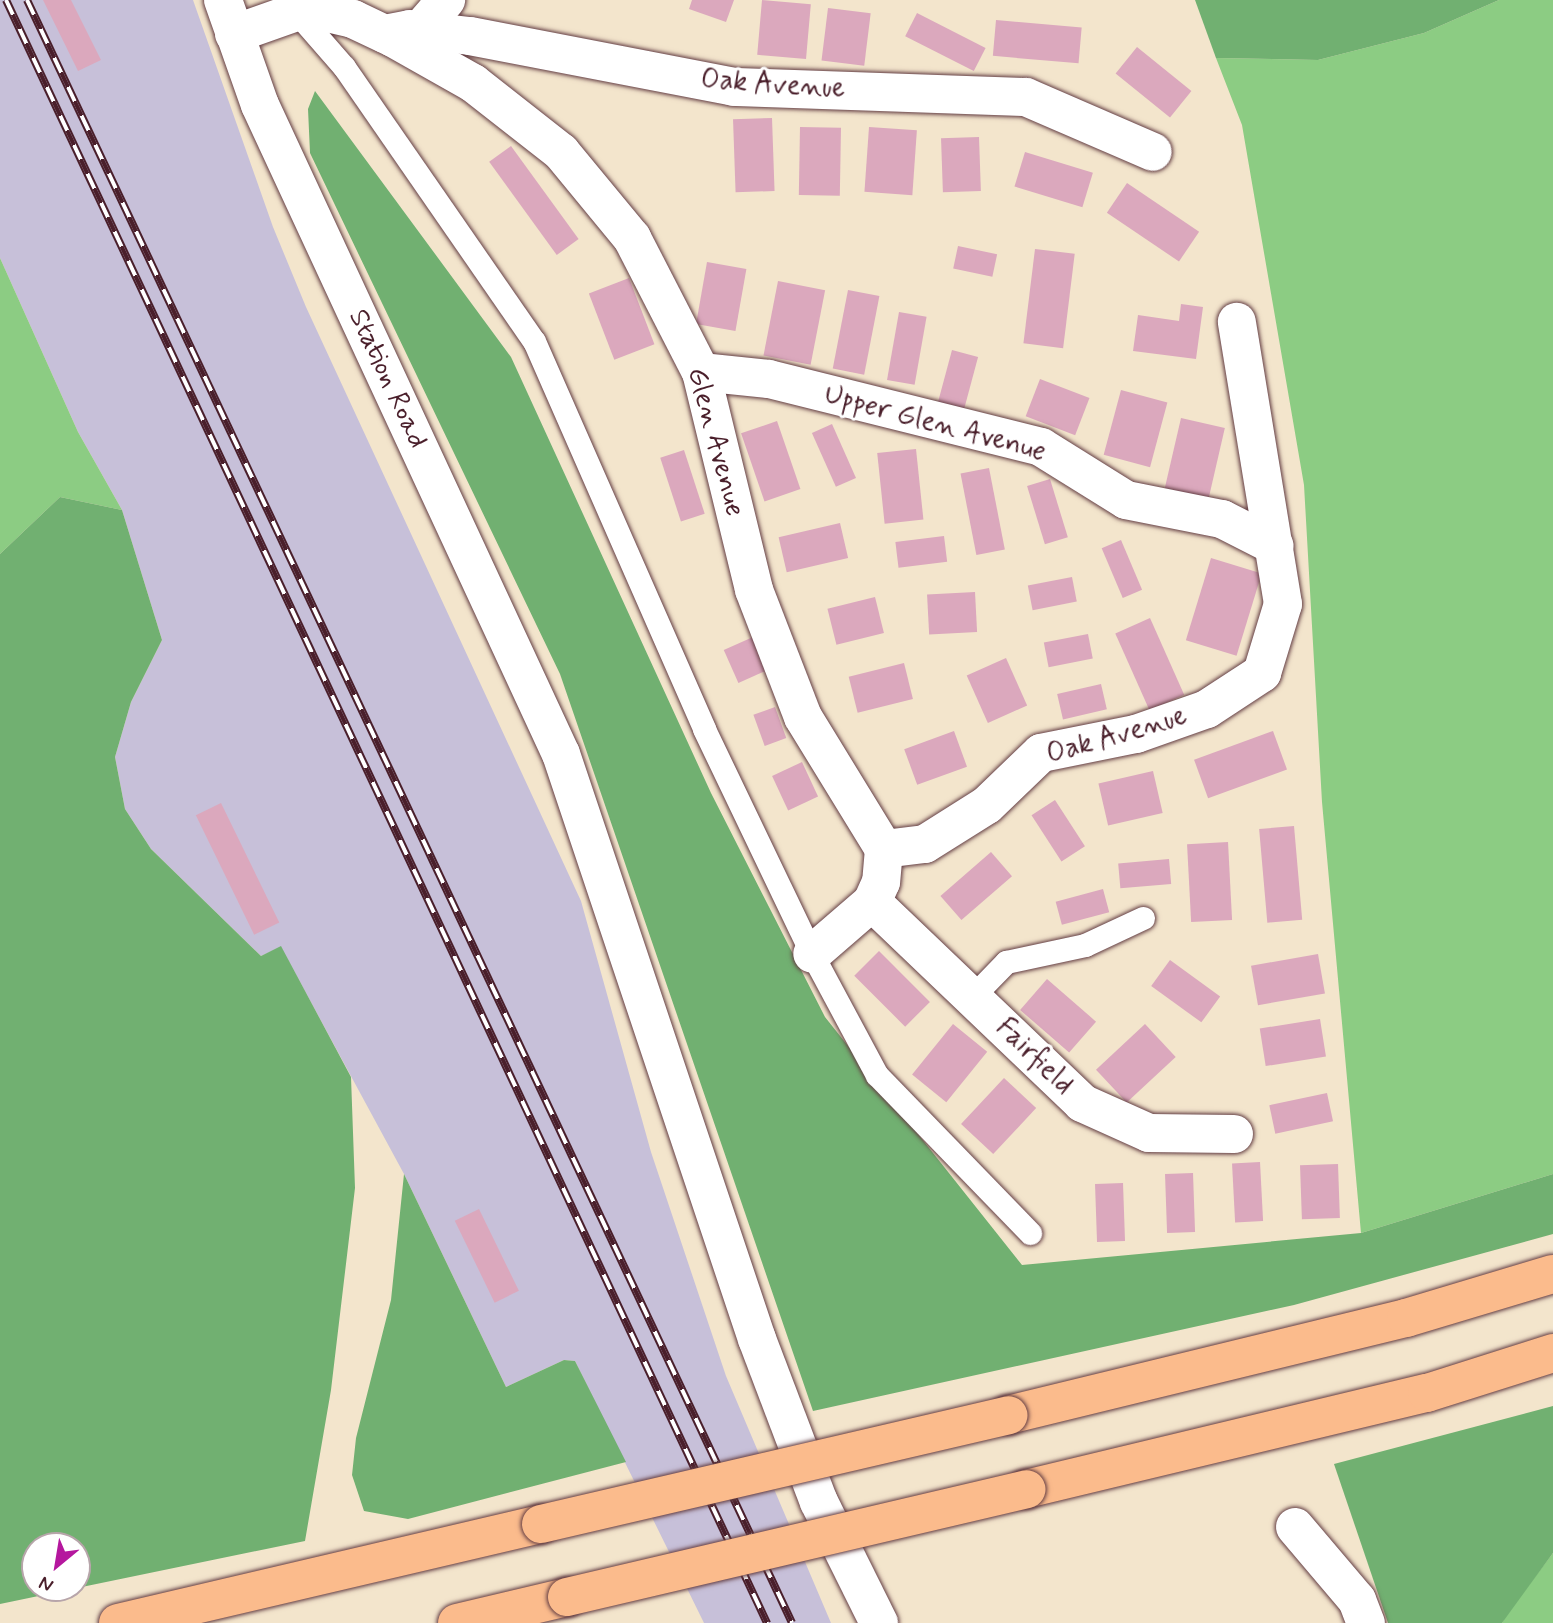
<!DOCTYPE html>
<html>
<head>
<meta charset="utf-8">
<style>
  body { margin:0 }
  #map { position:relative; width:1553px; height:1623px; overflow:hidden; background:#f3e5cc; font-family:Mynerve,sans-serif }
  div>[style] { position:absolute }
  .industrial>* { inset:0; background:#c7c0d9 }
  .green>* { inset:0; background:#8ccc83 }
  .forest>* { inset:0; background:#71b071 }
  .building>* { inset:0; background:#dba8bd; transform-origin:0 0 }
  .roads { filter:drop-shadow(0 0 2px #633d43) drop-shadow(0 0 2px #633d43) }
  .lane>* { height:23px; margin:-11.5px; padding:0 11.5px; transform-origin:11.5px; border-radius:11.5px; background:#fff }
  .street>* { height:38px; margin:-19px; padding:0 19px; transform-origin:19px; border-radius:19px; background:#fff }
  .highway>* { height:38px; margin:-19px; padding:0 19px; transform-origin:19px; border-radius:19px; background:#fbbb8c }
  .rail>* { height:8px; margin-top:-4px; transform-origin:0; background:repeating-linear-gradient(90deg,#fff 0 16px,#4a1f2b 0 32px); box-sizing:border-box; border-block:2px solid #4a1f2b }
  .bridges { filter:drop-shadow(0 0 2px #633d43) drop-shadow(0 0 2px #633d43) }
  .highway-bridge>* { height:38px; margin:-19px; padding:0 19px; transform-origin:19px; border-radius:19px; background:#fbbb8c }
  span { translate:-50% -50%; white-space:nowrap; text-align:center; line-height:1.15; -webkit-text-stroke:6px #fff; paint-order:stroke }
  .street-label { font-size:28px; color:#4a1f2b }
  .north { position:absolute; left:21px; top:1532px; width:70px; height:70px; box-sizing:border-box; background:#fff; border:2px solid #b7a5aa; border-radius:50%; rotate:210deg; font-size:19px; font-weight:700; line-height:28px; text-align:center; color:#4a1f2b }
  .north::after { content:''; display:block; margin:auto; width:24px; height:32px; background:#b5179e; clip-path:polygon(50% 0,100% 100%,50% 72%,0 100%) }
</style>
</head>
<body>
<div id="map">
  <div class="industrial">
    <div style="clip-path:polygon(0 0,193px 0,273px 227px,306px 307px,581px 901px,651px 1152px,726px 1376px,831px 1623px,704px 1623px,575px 1361px,564px 1360px,506px 1387px,404px 1174px,281px 947px,261px 956px,151px 849px,125px 809px,115px 757px,131px 702px,162px 640px,122px 510px,78px 432px,0 258px)"></div>
  </div>
  <div class="green">
    <div style="clip-path:polygon(1499px 0,1553px 0,1553px 1174px,1361px 1233px,1322px 802px,1304px 485px,1242px 125px,1216px 58px,1318px 60px,1424px 33px)"></div>
    <div style="clip-path:polygon(0 258px,78px 432px,122px 510px,60px 497px,0 554px)"></div>
    <div style="clip-path:polygon(1553px 1553px,1553px 1623px,1502px 1623px,1506px 1615px)"></div>
  </div>
  <div class="forest">
    <div style="clip-path:polygon(1195px 0,1499px 0,1424px 33px,1318px 60px,1216px 58px)"></div>
    <div style="clip-path:polygon(315px 91px,511px 357px,711px 793px,825px 1017px,1022px 1265px,1361px 1233px,1553px 1174px,1553px 1234px,1294px 1305px,813px 1411px,560px 674px,310px 153px,308px 109px)"></div>
    <div style="clip-path:polygon(60px 497px,122px 510px,162px 640px,131px 702px,115px 757px,125px 809px,151px 849px,261px 956px,281px 946px,351px 1077px,355px 1188px,331px 1390px,305px 1541px,77px 1588px,77px 1546px,35px 1546px,35px 1588px,77px 1588px,0 1604px,0 554px)"></div>
    <div style="clip-path:polygon(404px 1174px,506px 1387px,564px 1360px,575px 1361px,626px 1462px,408px 1519px,364px 1511px,352px 1475px,356px 1438px,391px 1300px)"></div>
    <div style="clip-path:polygon(1553px 1406px,1553px 1553px,1502px 1623px,1388px 1623px,1334px 1464px)"></div>
  </div>
  <div class="building">
    <div style="clip-path:polygon(43px 0,71px 0,101px 60px,78px 71px)"></div>
    <div style="clip-path:polygon(692px 0,734px 0,726px 22px,689px 9px)"></div>
    <div style="left:762px;top:0;width:49px;height:55px;rotate:5deg"></div>
    <div style="left:828px;top:8px;width:43px;height:53px;rotate:7deg"></div>
    <div style="left:917px;top:13px;width:77px;height:26px;rotate:27deg"></div>
    <div style="left:996px;top:20px;width:86px;height:36px;rotate:5deg"></div>
    <div style="left:1137px;top:47px;width:70px;height:34px;rotate:39deg"></div>
    <div style="left:772px;top:118px;width:73px;height:39px;rotate:88deg"></div>
    <div style="left:800px;top:127px;width:41px;height:68px;rotate:1deg"></div>
    <div style="left:869px;top:127px;width:48px;height:65px;rotate:4deg"></div>
    <div style="left:979px;top:137px;width:54px;height:38px;rotate:88deg"></div>
    <div style="left:511px;top:146px;width:115px;height:27px;rotate:54deg"></div>
    <div style="left:1025px;top:152px;width:71px;height:36px;rotate:17deg"></div>
    <div style="left:1127px;top:183px;width:87px;height:36px;rotate:34deg"></div>
    <div style="left:958px;top:246px;width:40px;height:23px;rotate:12deg"></div>
    <div style="left:1035px;top:249px;width:40px;height:95px;rotate:7deg"></div>
    <div style="left:707px;top:262px;width:40px;height:63px;rotate:10deg"></div>
    <div style="left:629px;top:278px;width:71px;height:43px;rotate:69deg"></div>
    <div style="left:778px;top:281px;width:48px;height:76px;rotate:11deg"></div>
    <div style="left:848px;top:290px;width:32px;height:80px;rotate:11deg"></div>
    <div style="clip-path:polygon(1181px 304px,1203px 307px,1196px 359px,1133px 351px,1138px 315px,1179px 321px)"></div>
    <div style="left:899px;top:312px;width:28px;height:69px;rotate:10deg"></div>
    <div style="left:952px;top:350px;width:27px;height:57px;rotate:15deg"></div>
    <div style="left:1040px;top:379px;width:53px;height:40px;rotate:21deg"></div>
    <div style="left:1121px;top:390px;width:48px;height:67px;rotate:15deg"></div>
    <div style="left:1181px;top:418px;width:45px;height:75px;rotate:13deg"></div>
    <div style="left:777px;top:421px;width:72px;height:38px;rotate:71deg"></div>
    <div style="left:832px;top:424px;width:59px;height:22px;rotate:66deg"></div>
    <div style="left:916px;top:449px;width:71px;height:39px;rotate:84deg"></div>
    <div style="left:684px;top:450px;width:67px;height:25px;rotate:72deg"></div>
    <div style="left:989px;top:468px;width:83px;height:29px;rotate:79deg"></div>
    <div style="left:1050px;top:479px;width:61px;height:24px;rotate:73deg"></div>
    <div style="left:840px;top:523px;width:36px;height:63px;rotate:77deg"></div>
    <div style="left:944px;top:536px;width:26px;height:49px;rotate:83deg"></div>
    <div style="left:1121px;top:540px;width:54px;height:21px;rotate:67deg"></div>
    <div style="left:1211px;top:558px;width:53px;height:86px;rotate:17deg"></div>
    <div style="left:1072px;top:577px;width:25px;height:45px;rotate:79deg"></div>
    <div style="left:975px;top:592px;width:40px;height:48px;rotate:87deg"></div>
    <div style="left:875px;top:597px;width:37px;height:49px;rotate:76deg"></div>
    <div style="left:1150px;top:618px;width:84px;height:38px;rotate:66deg"></div>
    <div style="left:1088px;top:634px;width:25px;height:45px;rotate:79deg"></div>
    <div style="left:753px;top:637px;width:36px;height:32px;rotate:66deg"></div>
    <div style="left:1006px;top:658px;width:52px;height:43px;rotate:66deg"></div>
    <div style="left:904px;top:663px;width:37px;height:57px;rotate:76deg"></div>
    <div style="left:1101px;top:684px;width:26px;height:45px;rotate:77deg"></div>
    <div style="left:775px;top:707px;width:33px;height:23px;rotate:70deg"></div>
    <div style="left:954px;top:731px;width:38px;height:53px;rotate:70deg"></div>
    <div style="left:1273px;top:731px;width:41px;height:84px;rotate:70deg"></div>
    <div style="left:802px;top:762px;width:38px;height:33px;rotate:65deg"></div>
    <div style="left:1153px;top:771px;width:43px;height:56px;rotate:77deg"></div>
    <div style="left:1055px;top:800px;width:55px;height:28px;rotate:57deg"></div>
    <div style="left:221px;top:803px;width:133px;height:28px;rotate:64deg"></div>
    <div style="left:1294px;top:826px;width:94px;height:35px;rotate:85deg"></div>
    <div style="left:1228px;top:842px;width:78px;height:41px;rotate:87deg"></div>
    <div style="left:991px;top:852px;width:32px;height:67px;rotate:49deg"></div>
    <div style="left:1169px;top:859px;width:25px;height:51px;rotate:85deg"></div>
    <div style="left:1103px;top:889px;width:24px;height:49px;rotate:75deg"></div>
    <div style="left:879px;top:951px;width:72px;height:35px;rotate:45deg"></div>
    <div style="left:1318px;top:954px;width:40px;height:68px;rotate:80deg"></div>
    <div style="left:1170px;top:960px;width:62px;height:32px;rotate:36deg"></div>
    <div style="left:1047px;top:979px;width:65px;height:41px;rotate:41deg"></div>
    <div style="left:1320px;top:1019px;width:38px;height:61px;rotate:81deg"></div>
    <div style="left:953px;top:1024px;width:44px;height:65px;rotate:39deg"></div>
    <div style="left:1145px;top:1024px;width:45px;height:67px;rotate:47deg"></div>
    <div style="left:1004px;top:1078px;width:44px;height:63px;rotate:43deg"></div>
    <div style="left:1327px;top:1093px;width:29px;height:59px;rotate:78deg"></div>
    <div style="left:1260px;top:1162px;width:59px;height:28px;rotate:87deg"></div>
    <div style="left:1338px;top:1164px;width:54px;height:38px;rotate:88deg"></div>
    <div style="left:1193px;top:1173px;width:59px;height:28px;rotate:88deg"></div>
    <div style="left:1123px;top:1183px;width:58px;height:28px;rotate:88deg"></div>
    <div style="left:479px;top:1209px;width:91px;height:27px;rotate:64deg"></div>
  </div>
  <div class="roads">
    <div class="lane">
      <div style="left:296px;top:12px;width:73px;rotate:48.9deg"></div>
      <div style="left:344px;top:67px;width:333px;rotate:55.3deg"></div>
      <div style="left:534px;top:341px;width:424px;rotate:66.3deg"></div>
      <div style="left:704px;top:729px;width:250px;rotate:64.4deg"></div>
      <div style="left:812px;top:954px;width:137px;rotate:61.8deg"></div>
      <div style="left:877px;top:1075px;width:220px;rotate:45.9deg"></div>
      <div style="left:972px;top:997px;width:49px;rotate:-45.8deg"></div>
      <div style="left:1006px;top:962px;width:81px;rotate:-12.1deg"></div>
      <div style="left:1085px;top:945px;width:64px;rotate:-25deg"></div>
    </div>
    <div class="street">
      <div style="left:223px;top:0;width:111px;rotate:70.6deg"></div>
      <div style="left:260px;top:105px;width:715px;rotate:65.12deg"></div>
      <div style="left:561px;top:754px;width:617px;rotate:71.48deg"></div>
      <div style="left:757px;top:1339px;width:174px;rotate:69.2deg"></div>
      <div style="left:819px;top:1502px;width:135px;rotate:63.6deg"></div>
      <div style="left:420px;top:30px;width:40px;rotate:-49deg"></div>
      <div style="left:234px;top:34px;width:66px;rotate:-19.5deg"></div>
      <div style="left:296px;top:12px;width:27px"></div>
      <div style="left:323px;top:12px;width:31px;rotate:13deg"></div>
      <div style="left:353px;top:19px;width:44px;rotate:25.4deg"></div>
      <div style="left:393px;top:38px;width:92px;rotate:29.4deg"></div>
      <div style="left:473px;top:83px;width:112px;rotate:38.1deg"></div>
      <div style="left:561px;top:152px;width:112px;rotate:50.5deg"></div>
      <div style="left:632px;top:238px;width:151px;rotate:62.8deg"></div>
      <div style="left:701px;top:372px;width:224px;rotate:76.3deg"></div>
      <div style="left:754px;top:590px;width:136px;rotate:68.9deg"></div>
      <div style="left:803px;top:717px;width:155px;rotate:58.5deg"></div>
      <div style="left:884px;top:849px;width:33px;rotate:95deg"></div>
      <div style="left:881px;top:882px;width:22px;rotate:114deg"></div>
      <div style="left:872px;top:902px;width:79px;rotate:139.1deg"></div>
      <div style="left:385px;top:34px;width:25px;rotate:-11deg"></div>
      <div style="left:410px;top:29px;width:60px;rotate:6.7deg"></div>
      <div style="left:470px;top:36px;width:269px;rotate:10.9deg"></div>
      <div style="left:734px;top:87px;width:292px;rotate:2deg"></div>
      <div style="left:1026px;top:97px;width:138px;rotate:23.4deg"></div>
      <div style="left:701px;top:372px;width:68px;rotate:5.9deg"></div>
      <div style="left:769px;top:379px;width:280px;rotate:14deg"></div>
      <div style="left:1041px;top:447px;width:100px;rotate:31.9deg"></div>
      <div style="left:1126px;top:500px;width:98px;rotate:11.2deg"></div>
      <div style="left:1222px;top:519px;width:59px;rotate:27deg"></div>
      <div style="left:884px;top:849px;width:41px;rotate:-7deg"></div>
      <div style="left:925px;top:844px;width:73px;rotate:-32.2deg"></div>
      <div style="left:987px;top:805px;width:75px;rotate:-43.9deg"></div>
      <div style="left:1041px;top:753px;width:97px;rotate:-11.3deg"></div>
      <div style="left:1136px;top:734px;width:75px;rotate:-19.4deg"></div>
      <div style="left:1207px;top:709px;width:66px;rotate:-33.2deg"></div>
      <div style="left:1262px;top:673px;width:72px;rotate:-73.1deg"></div>
      <div style="left:1283px;top:604px;width:286px;rotate:-99.3deg"></div>
      <div style="left:872px;top:902px;width:291px;rotate:43.7deg"></div>
      <div style="left:1082px;top:1103px;width:73px;rotate:24.1deg"></div>
      <div style="left:1149px;top:1133px;width:85px;rotate:0.7deg"></div>
      <div style="left:1295px;top:1527px;width:96px;rotate:49.7deg"></div>
      <div style="left:1357px;top:1600px;width:25px;rotate:69deg"></div>
    </div>
    <div class="highway">
      <div style="left:1008px;top:1415px;width:410px;rotate:-13.7deg"></div>
      <div style="left:1406px;top:1318px;width:153px;rotate:-16.7deg"></div>
      <div style="left:1026px;top:1489px;width:412px;rotate:-13.5deg"></div>
      <div style="left:1427px;top:1393px;width:132px;rotate:-17.6deg"></div>
      <div style="left:118px;top:1623px;width:434px;rotate:-13.2deg"></div>
      <div style="left:457px;top:1623px;width:113px;rotate:-13.3deg"></div>
    </div>
  </div>
  <div class="rail">
    <div style="left:6px;top:0;width:1793px;rotate:64.88deg"></div>
    <div style="left:27px;top:0;width:1794px;rotate:64.76deg"></div>
  </div>
  <div class="bridges">
    <div class="highway-bridge">
      <div style="left:541px;top:1524px;width:480px;rotate:-13.1deg"></div>
      <div style="left:567px;top:1597px;width:472px;rotate:-13.2deg"></div>
    </div>
  </div>
  <div class="street-label">
    <span style="left:773px;top:85px;rotate:4deg">Oak Avenue</span>
    <span style="left:387px;top:379px;rotate:65deg">Station Road</span>
    <span style="left:935px;top:424px;rotate:15deg">Upper Glen Avenue</span>
    <span style="left:715px;top:442px;rotate:75deg">Glen Avenue</span>
    <span style="left:1117px;top:736px;rotate:-16deg">Oak Avenue</span>
    <span style="left:1034px;top:1057px;rotate:44deg">Fairfield</span>
  </div>
  <div class="north">N</div>
</div>
</body>
</html>
